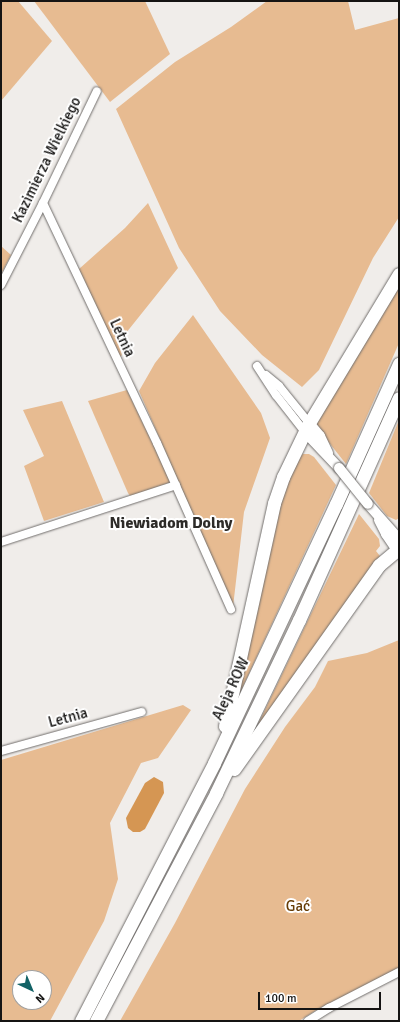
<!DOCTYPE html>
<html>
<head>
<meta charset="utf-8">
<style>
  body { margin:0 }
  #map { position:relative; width:400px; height:1022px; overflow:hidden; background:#f0edea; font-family:Signika,sans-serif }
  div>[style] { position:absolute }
  .green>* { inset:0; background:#e7bb91 }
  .water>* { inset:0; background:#d59653 }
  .roads { filter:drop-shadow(0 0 1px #716e6c) drop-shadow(0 0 1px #716e6c) }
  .minor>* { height:8px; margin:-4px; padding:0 4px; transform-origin:4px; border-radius:4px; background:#fff }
  .tertiary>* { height:10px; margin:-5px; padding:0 5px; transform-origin:5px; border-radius:5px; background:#fff }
  .primary>* { height:13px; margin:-6.5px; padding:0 6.5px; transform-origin:6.5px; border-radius:6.5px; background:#fff }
  .bridges { filter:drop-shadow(0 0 1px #716e6c) drop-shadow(0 0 1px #716e6c) }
  .tertiary-bridge>* { height:10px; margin:-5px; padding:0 5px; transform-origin:5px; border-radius:5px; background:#fff }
  span { translate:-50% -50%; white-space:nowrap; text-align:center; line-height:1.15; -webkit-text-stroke:4px #fff; paint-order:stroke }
  .street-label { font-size:15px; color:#151413 }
  .park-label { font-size:15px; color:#663c05 }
  .neighbourhood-label { font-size:16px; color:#2d2b28; font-weight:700 }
  .frame { position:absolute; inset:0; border:2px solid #151413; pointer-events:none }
  .north { position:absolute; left:12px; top:970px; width:40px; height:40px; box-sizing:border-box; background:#fff; border:1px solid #a1a1a1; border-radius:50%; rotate:136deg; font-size:11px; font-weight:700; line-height:16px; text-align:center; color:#151413 }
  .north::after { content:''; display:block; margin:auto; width:14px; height:18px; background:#126266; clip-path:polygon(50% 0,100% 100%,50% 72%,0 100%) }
  .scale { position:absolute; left:258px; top:992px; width:123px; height:18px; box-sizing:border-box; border:2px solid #151413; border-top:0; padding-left:5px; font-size:12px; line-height:14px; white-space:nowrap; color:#151413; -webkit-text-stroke:3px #fff; paint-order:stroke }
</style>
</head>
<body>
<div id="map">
  <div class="green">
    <div style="clip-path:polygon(1px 1px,18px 1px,52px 41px,1px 101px)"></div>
    <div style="clip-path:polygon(34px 1px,145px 1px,170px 54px,110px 102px)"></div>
    <div style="clip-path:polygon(267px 1px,348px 1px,355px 30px,399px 18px,399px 217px,373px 258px,319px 370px,302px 387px,262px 355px,220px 311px,179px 248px,116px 109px,175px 62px,231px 27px)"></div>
    <div style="clip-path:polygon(148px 203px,178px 268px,118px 343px,122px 355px,120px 357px,79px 269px,125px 228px)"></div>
    <div style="clip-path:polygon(1px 246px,11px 255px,1px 274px)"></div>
    <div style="clip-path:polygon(399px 283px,399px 343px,346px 464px,315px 425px)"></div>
    <div style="clip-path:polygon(193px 315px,261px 413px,270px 438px,244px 512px,233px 607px,139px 391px,155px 363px)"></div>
    <div style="clip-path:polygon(127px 390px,171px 482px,131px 497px,128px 493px,88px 401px)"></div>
    <div style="clip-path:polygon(62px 401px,104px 502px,44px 521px,24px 466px,44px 456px,23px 410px)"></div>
    <div style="clip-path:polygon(399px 420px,399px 518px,396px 520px,387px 516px,369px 493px)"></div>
    <div style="clip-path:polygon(303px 454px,309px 454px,314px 457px,336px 485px,233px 708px,279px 505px,297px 458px)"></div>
    <div style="clip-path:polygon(359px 514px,379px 539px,380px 546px,376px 551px,380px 556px,249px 743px)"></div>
    <div style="clip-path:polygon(399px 640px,399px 969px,318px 1009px,299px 1021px,120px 1021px,175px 923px,245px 789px,285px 727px,315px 687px,328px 661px,367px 653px)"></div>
    <div style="clip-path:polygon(evenodd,183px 705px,191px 710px,158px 758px,141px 763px,110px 823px,118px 879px,104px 921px,50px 1021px,1px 1021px,1px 760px,183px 705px,20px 978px,44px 978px,44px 1002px,20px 1002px,20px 978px)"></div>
  </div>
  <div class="water">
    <div style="clip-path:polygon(154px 777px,163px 782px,164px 793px,145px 829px,140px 832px,133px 832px,128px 828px,126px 818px,145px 783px)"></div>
  </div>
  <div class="roads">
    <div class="minor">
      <div style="left:43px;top:203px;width:266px;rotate:64.6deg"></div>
      <div style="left:157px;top:443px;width:182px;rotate:66deg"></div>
      <div style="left:1px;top:285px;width:92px;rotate:-62.9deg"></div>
      <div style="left:43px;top:203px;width:124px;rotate:-64.3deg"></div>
      <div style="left:257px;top:366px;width:35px;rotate:57deg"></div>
      <div style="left:276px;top:395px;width:47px;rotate:51.9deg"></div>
      <div style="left:266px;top:375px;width:17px;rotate:40deg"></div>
      <div style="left:279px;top:386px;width:48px;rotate:51deg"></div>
      <div style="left:1px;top:542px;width:184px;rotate:-18deg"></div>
      <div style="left:1px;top:751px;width:146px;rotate:-15.5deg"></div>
      <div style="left:308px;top:1021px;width:25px;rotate:-32deg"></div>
      <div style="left:329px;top:1008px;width:79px;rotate:-27.2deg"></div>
    </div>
    <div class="tertiary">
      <div style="left:309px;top:423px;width:17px;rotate:50deg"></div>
      <div style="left:320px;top:436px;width:19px;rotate:65deg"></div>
      <div style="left:305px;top:432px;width:50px;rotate:46.6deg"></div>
      <div style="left:368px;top:504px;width:47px;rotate:48.5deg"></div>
      <div style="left:379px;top:520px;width:16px;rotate:63deg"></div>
      <div style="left:386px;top:534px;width:23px;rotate:56deg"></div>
    </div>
    <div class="primary">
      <div style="left:225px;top:726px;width:228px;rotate:-77.6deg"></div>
      <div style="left:274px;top:503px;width:28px;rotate:-71deg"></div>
      <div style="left:283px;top:477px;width:60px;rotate:-64.3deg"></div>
      <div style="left:309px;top:423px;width:174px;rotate:-58.9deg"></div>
      <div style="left:234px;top:769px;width:250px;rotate:-54.6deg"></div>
      <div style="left:379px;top:565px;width:23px;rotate:-40deg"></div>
      <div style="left:397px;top:550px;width:13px;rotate:-81deg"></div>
      <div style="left:81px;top:1021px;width:290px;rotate:-62.7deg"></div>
      <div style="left:214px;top:763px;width:286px;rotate:-64.8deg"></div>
      <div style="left:336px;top:504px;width:154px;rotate:-65.8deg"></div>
      <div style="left:96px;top:1021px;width:258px;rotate:-62.2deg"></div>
      <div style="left:216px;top:793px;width:192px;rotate:-64.4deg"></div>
      <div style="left:299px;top:620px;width:243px;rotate:-65.8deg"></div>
    </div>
  </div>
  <div class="bridges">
    <div class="tertiary-bridge">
      <div style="left:339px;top:468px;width:46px;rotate:51.1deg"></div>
    </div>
  </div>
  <div class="street-label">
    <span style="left:47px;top:160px;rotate:-64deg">Kazimierza Wielkiego</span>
    <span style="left:122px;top:338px;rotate:65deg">Letnia</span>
    <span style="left:231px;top:689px;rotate:-65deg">Aleja ROW</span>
    <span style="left:68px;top:718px;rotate:-15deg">Letnia</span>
  </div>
  <div class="park-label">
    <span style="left:298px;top:907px">Gać</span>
  </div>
  <div class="neighbourhood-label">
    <span style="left:171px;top:523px">Niewiadom Dolny</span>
  </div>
  <div class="frame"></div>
  <div class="north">N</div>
  <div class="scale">100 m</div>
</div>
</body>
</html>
